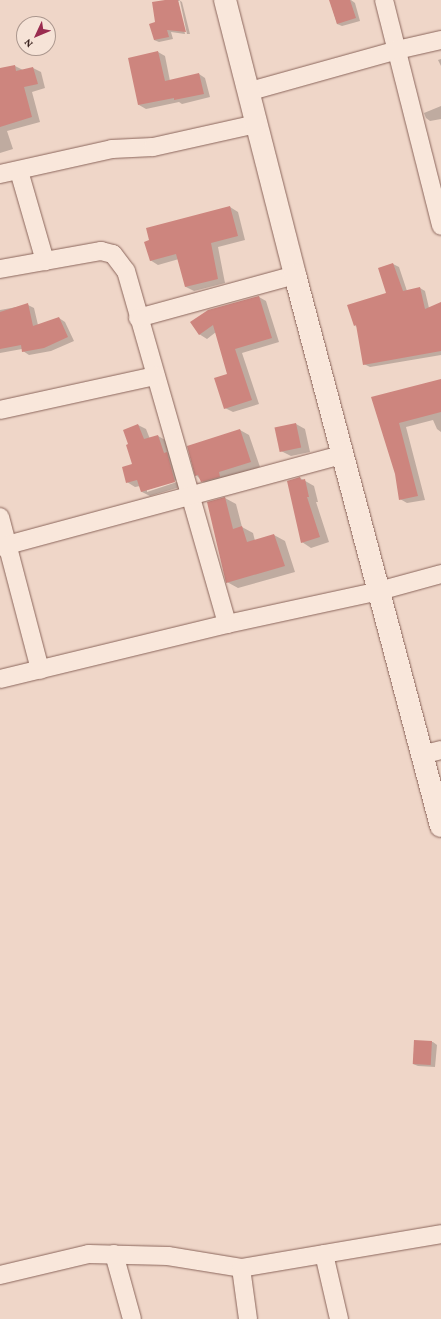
<!DOCTYPE html>
<html>
<head>
<meta charset="utf-8">
<style>
  body { margin:0 }
  #map { position:relative; width:441px; height:1319px; overflow:hidden; background:#efd6c8; font-family:"Crimson Pro",serif }
  div>[style] { position:absolute }
  .shadow>* { inset:0; background:#0003 }
  .building>* { inset:0; background:#cd857e; transform-origin:0 0 }
  .roads { filter:drop-shadow(0 0 1px #8b665c) drop-shadow(0 0 1px #8b665c) }
  .minor>* { height:18px; margin:-9px; padding:0 9px; transform-origin:9px; border-radius:9px; background:#f9e7db }
  .secondary>* { height:22px; margin:-11px; padding:0 11px; transform-origin:11px; border-radius:11px; background:#f9e7db }
  span { translate:-50% -50%; white-space:nowrap; text-align:center; line-height:1.15; -webkit-text-stroke:3px #f6e3d7; paint-order:stroke }
  .north { position:absolute; left:16px; top:16px; width:40px; height:40px; box-sizing:border-box; background:#f6e3d7; border:1px solid #ab978e; border-radius:50%; rotate:226deg; font-size:11px; font-weight:700; line-height:16px; text-align:center; color:#3b2420 }
  .north::after { content:''; display:block; margin:auto; width:14px; height:18px; background:#9a2c50; clip-path:polygon(50% 0,100% 100%,50% 72%,0 100%) }
</style>
</head>
<body>
<div id="map">
  <div class="shadow">
    <div style="clip-path:polygon(172px 0,179px 0,182px 2px,190px 34px,187px 34px,180px 1px,178px 1px,185px 34px,171px 32px,173px 39px,159px 42px,154px 40px,156px 23px)"></div>
    <div style="clip-path:polygon(330px 0,351px 0,355px 3px,360px 21px,342px 26px,337px 24px)"></div>
    <div style="clip-path:polygon(158px 52px,165px 56px,170px 81px,199px 74px,205px 78px,210px 97px,182px 104px,179px 102px,146px 109px,139px 105px)"></div>
    <div style="clip-path:polygon(441px 59px,441px 66px,438px 60px)"></div>
    <div style="clip-path:polygon(15px 66px,23px 70px,33px 68px,41px 72px,45px 88px,32px 92px,40px 122px,7px 131px,13px 149px,0 153px,0 69px)"></div>
    <div style="clip-path:polygon(441px 106px,441px 119px,430px 121px,426px 118px,424px 113px)"></div>
    <div style="clip-path:polygon(230px 207px,238px 212px,245px 240px,218px 247px,225px 283px,194px 291px,186px 287px,179px 259px,158px 265px,150px 260px)"></div>
    <div style="clip-path:polygon(393px 264px,399px 267px,407px 291px,420px 288px,425px 291px,429px 308px,441px 303px,441px 355px,370px 367px,364px 364px,358px 327px,355px 326px,387px 294px)"></div>
    <div style="clip-path:polygon(259px 297px,266px 301px,279px 342px,242px 353px,259px 404px,233px 412px,225px 408px,228px 374px,216px 332px,207px 339px,199px 334px,191px 322px)"></div>
    <div style="clip-path:polygon(28px 305px,34px 308px,38px 325px,59px 318px,65px 322px,74px 341px,51px 351px,29px 355px,23px 351px,22px 349px,0 353px,0 310px)"></div>
    <div style="clip-path:polygon(441px 383px,441px 432px,437px 429px,433px 420px,406px 427px,425px 500px,407px 503px,400px 499px,396px 474px,372px 398px)"></div>
    <div style="clip-path:polygon(296px 424px,305px 429px,310px 452px,291px 456px,281px 451px)"></div>
    <div style="clip-path:polygon(evenodd,138px 425px,146px 429px,150px 439px,158px 436px,167px 441px,183px 486px,150px 496px,142px 492px,140px 486px,135px 487px,127px 482px,133px 465px,138px 425px,180px 479px,180px 481px,147px 492px,147px 490px,180px 479px)"></div>
    <div style="clip-path:polygon(240px 430px,249px 435px,260px 467px,228px 477px,212px 487px,202px 481px,196px 475px)"></div>
    <div style="clip-path:polygon(300px 478px,314px 486px,318px 502px,316px 502px,329px 542px,311px 548px,302px 542px)"></div>
    <div style="clip-path:polygon(225px 498px,236px 504px,242px 527px,253px 533px,255px 541px,274px 535px,285px 541px,295px 572px,238px 588px,227px 582px,208px 503px)"></div>
    <div style="clip-path:polygon(415px 1041px,433px 1042px,437px 1045px,435px 1067px,418px 1066px,413px 1064px)"></div>
  </div>
  <div class="building">
    <div style="clip-path:polygon(165px 0,178px 0,186px 32px,167px 30px,169px 37px,154px 40px,149px 24px,155px 22px,152px 2px)"></div>
    <div style="clip-path:polygon(329px 0,350px 0,356px 18px,337px 24px)"></div>
    <div style="clip-path:polygon(158px 51px,165px 81px,199px 73px,204px 94px,174px 100px,174px 98px,138px 105px,128px 58px)"></div>
    <div style="clip-path:polygon(15px 65px,16px 71px,33px 67px,38px 84px,24px 87px,32px 117px,0 127px,0 68px)"></div>
    <div style="clip-path:polygon(230px 206px,238px 236px,211px 243px,218px 279px,185px 287px,176px 254px,150px 261px,144px 242px,149px 240px,146px 228px)"></div>
    <div style="clip-path:polygon(393px 263px,403px 291px,420px 287px,425px 309px,441px 302px,441px 351px,363px 365px,356px 325px,354px 326px,347px 305px,386px 293px,378px 268px)"></div>
    <div style="clip-path:polygon(259px 296px,272px 338px,235px 349px,252px 400px,224px 409px,214px 378px,227px 374px,213px 325px,199px 335px,190px 322px,208px 310px)"></div>
    <div style="clip-path:polygon(28px 303px,33px 326px,59px 317px,68px 337px,44px 348px,22px 352px,21px 345px,0 349px,0 312px)"></div>
    <div style="clip-path:polygon(441px 379px,441px 412px,399px 423px,418px 496px,399px 500px,395px 474px,371px 397px)"></div>
    <div style="left:296px;top:423px;width:25px;height:22px;rotate:78deg"></div>
    <div style="clip-path:polygon(138px 424px,144px 439px,158px 435px,164px 453px,167px 452px,175px 482px,141px 492px,137px 480px,126px 483px,122px 467px,132px 464px,126px 445px,128px 444px,123px 430px)"></div>
    <div style="clip-path:polygon(240px 429px,251px 462px,219px 472px,220px 477px,201px 482px,198px 475px,195px 476px,187px 446px)"></div>
    <div style="clip-path:polygon(300px 477px,301px 480px,305px 479px,309px 497px,307px 497px,320px 537px,301px 543px,287px 481px)"></div>
    <div style="clip-path:polygon(225px 497px,233px 529px,242px 526px,247px 542px,274px 534px,285px 566px,226px 583px,207px 502px)"></div>
    <div style="left:414px;top:1040px;width:18px;height:24px;rotate:3deg"></div>
  </div>
  <div class="roads">
    <div class="minor">
      <div style="left:384px;top:0;width:233px;rotate:75.8deg"></div>
      <div style="left:247px;top:92px;width:156px;rotate:-15.6deg"></div>
      <div style="left:397px;top:50px;width:45px;rotate:-12.8deg"></div>
      <div style="left:19px;top:171px;width:94px;rotate:73.9deg"></div>
      <div style="left:0;top:174px;width:115px;rotate:-12.6deg"></div>
      <div style="left:112px;top:149px;width:41px;rotate:-2.8deg"></div>
      <div style="left:153px;top:147px;width:106px;rotate:-12.6deg"></div>
      <div style="left:0;top:269px;width:103px;rotate:-10.1deg"></div>
      <div style="left:101px;top:251px;width:12px;rotate:14deg"></div>
      <div style="left:113px;top:254px;width:21px;rotate:53deg"></div>
      <div style="left:126px;top:271px;width:367px;rotate:74deg"></div>
      <div style="left:138px;top:318px;width:163px;rotate:-15.3deg"></div>
      <div style="left:0;top:410px;width:159px;rotate:-12.4deg"></div>
      <div style="left:0;top:517px;width:158px;rotate:75.3deg"></div>
      <div style="left:0;top:547px;width:354px;rotate:-15.1deg"></div>
      <div style="left:0;top:679px;width:234px;rotate:-13.6deg"></div>
      <div style="left:227px;top:624px;width:156px;rotate:-12.2deg"></div>
      <div style="left:379px;top:591px;width:64px;rotate:-15.3deg"></div>
      <div style="left:421px;top:755px;width:21px;rotate:-14deg"></div>
      <div style="left:114px;top:1254px;width:67px;rotate:74.5deg"></div>
      <div style="left:324px;top:1254px;width:67px;rotate:77deg"></div>
      <div style="left:0;top:1275px;width:91px;rotate:-13.3deg"></div>
      <div style="left:89px;top:1254px;width:79px;rotate:1.5deg"></div>
      <div style="left:168px;top:1256px;width:74px;rotate:9.3deg"></div>
      <div style="left:248px;top:1319px;width:51px;rotate:-97.8deg"></div>
      <div style="left:241px;top:1268px;width:203px;rotate:-9.6deg"></div>
    </div>
    <div class="secondary">
      <div style="left:225px;top:0;width:284px;rotate:75.7deg"></div>
      <div style="left:295px;top:275px;width:570px;rotate:75.16deg"></div>
    </div>
  </div>
  <div class="north">N</div>
</div>
</body>
</html>
